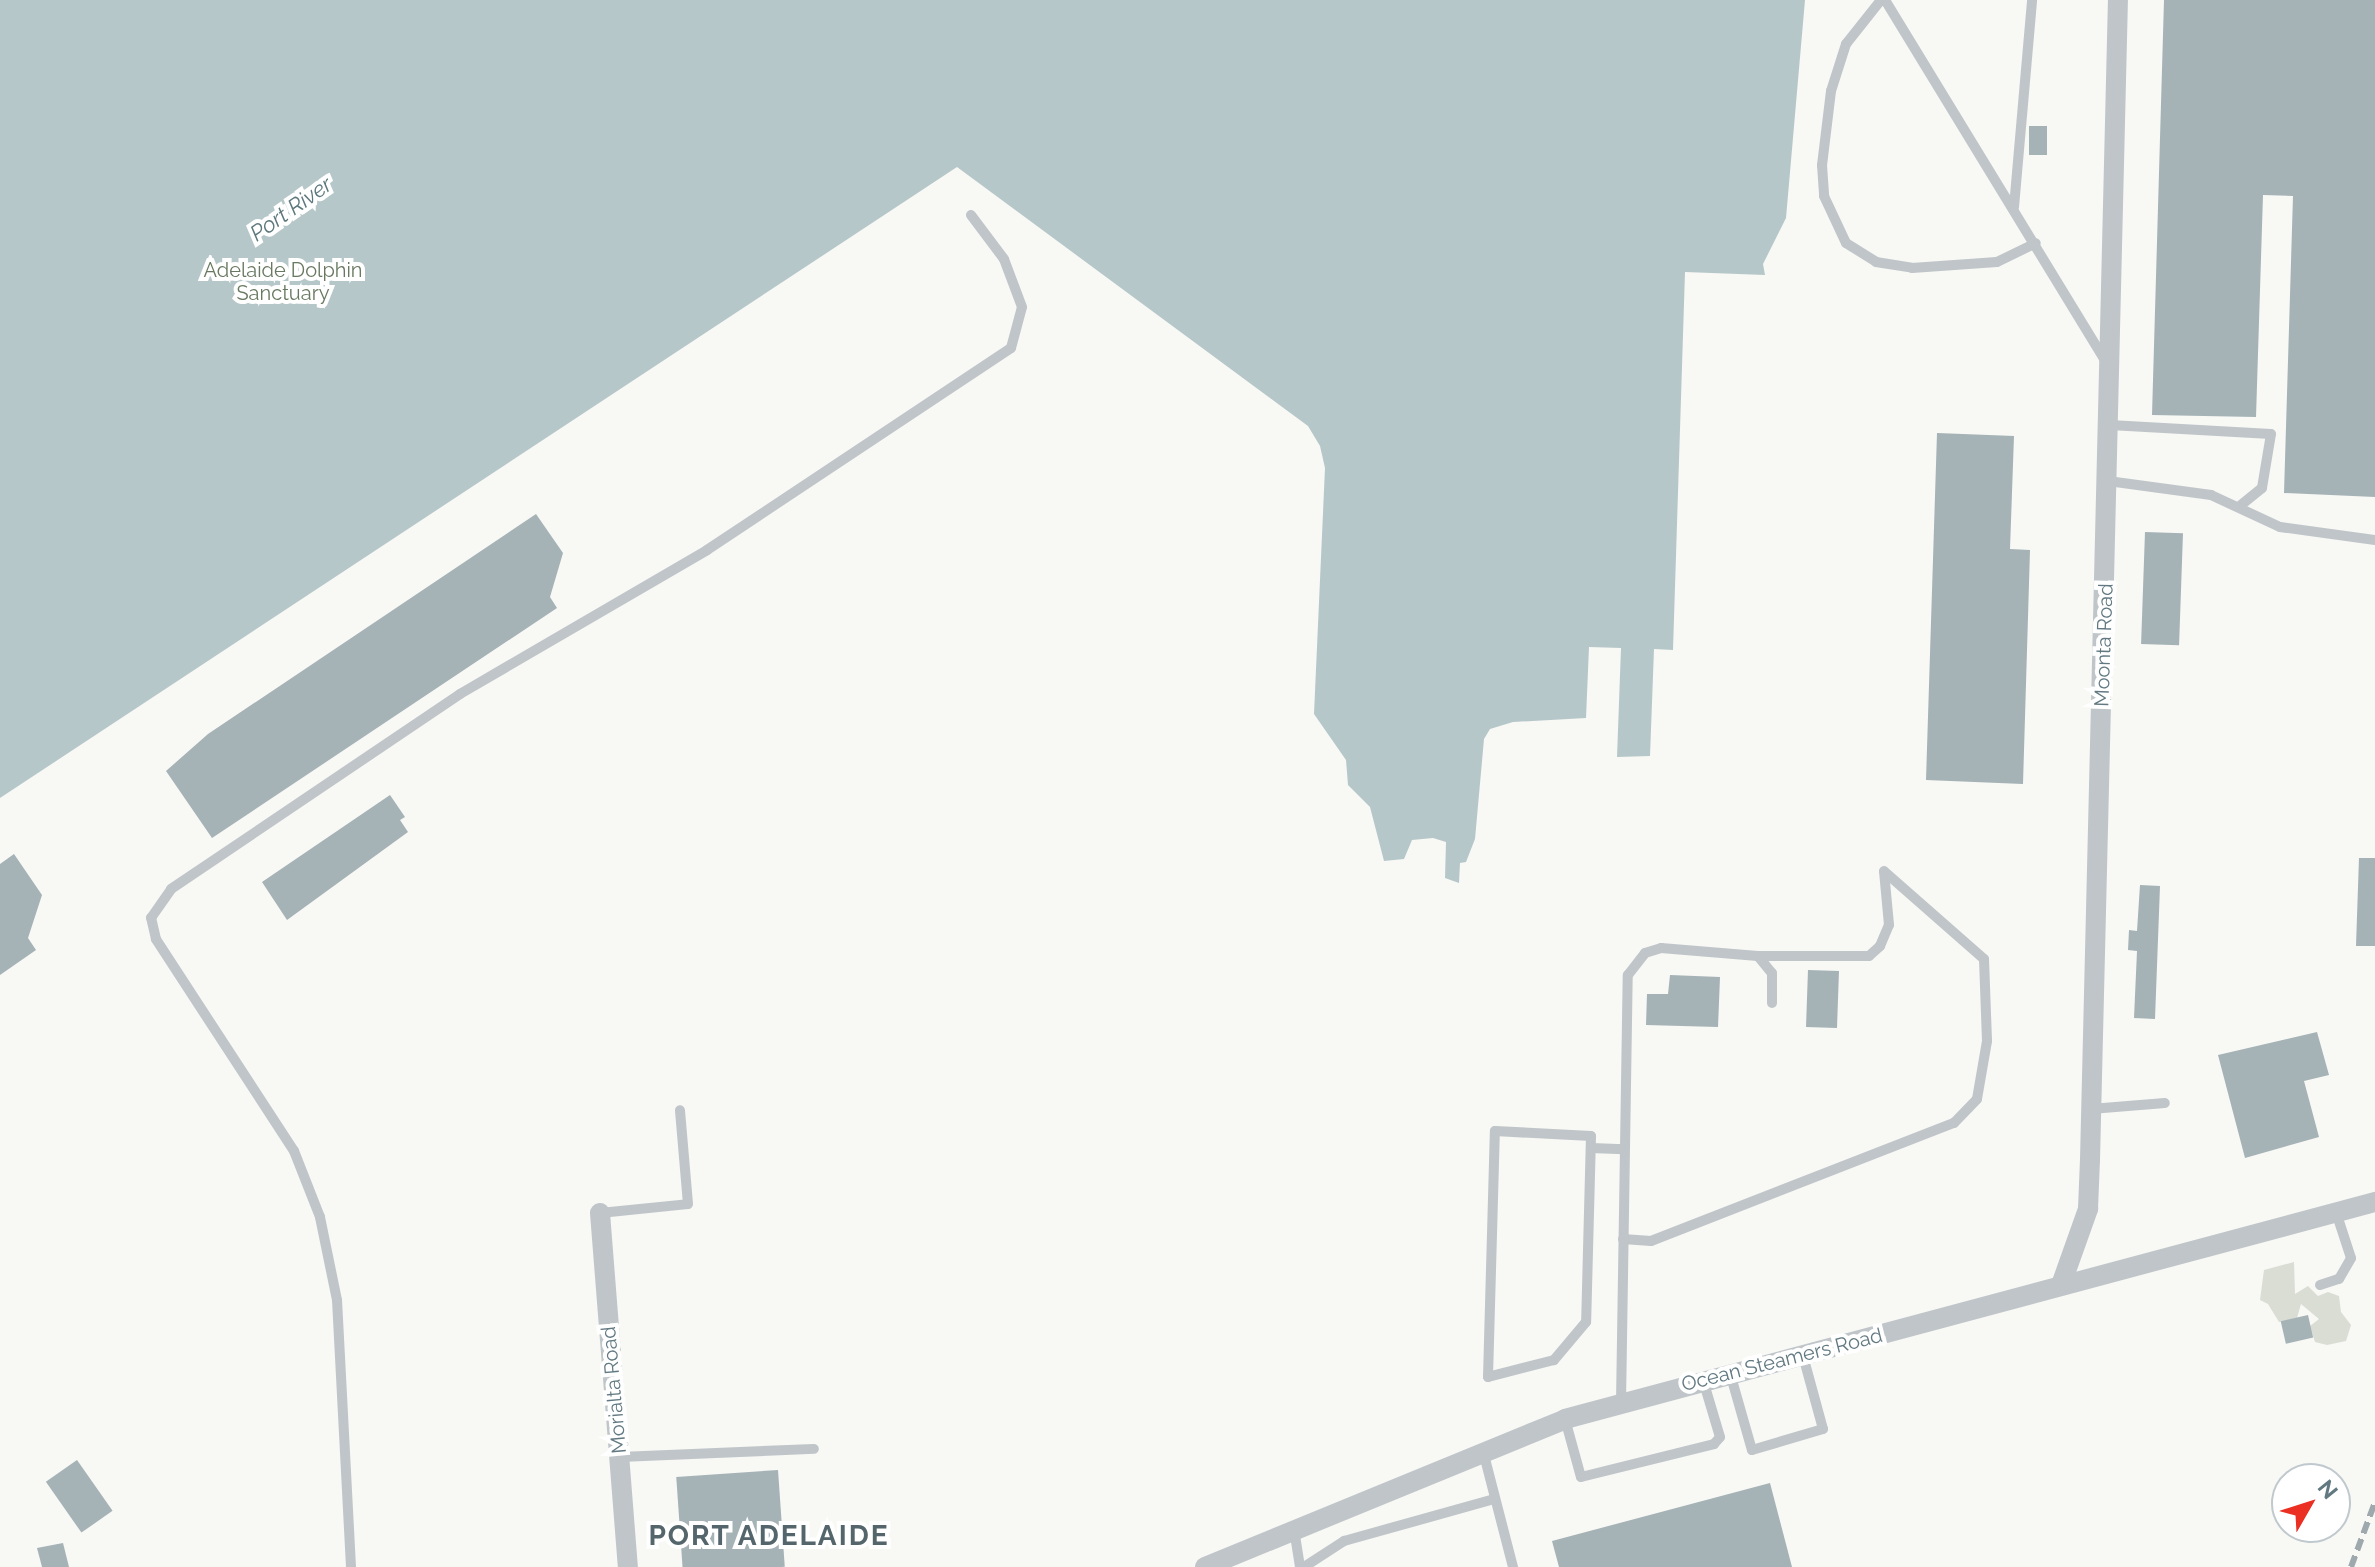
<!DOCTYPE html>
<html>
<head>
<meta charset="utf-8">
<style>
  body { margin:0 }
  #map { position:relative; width:2375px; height:1567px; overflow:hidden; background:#f8f8f5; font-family:Raleway,sans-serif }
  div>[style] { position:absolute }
  .green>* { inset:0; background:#d9ddd4 }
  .water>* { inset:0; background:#b6c7c9 }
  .building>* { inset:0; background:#a5b2b6; transform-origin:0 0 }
  .lane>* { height:10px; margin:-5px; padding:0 5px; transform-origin:5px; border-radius:5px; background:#bfc5c8 }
  .street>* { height:20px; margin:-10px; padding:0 10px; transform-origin:10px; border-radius:10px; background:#bfc5c8 }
  .rail>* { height:6px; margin-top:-3px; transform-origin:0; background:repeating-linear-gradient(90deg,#9ea9ad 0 12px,transparent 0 18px) }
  span { translate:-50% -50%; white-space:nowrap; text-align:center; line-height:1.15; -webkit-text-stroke:8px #fff; paint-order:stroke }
  .park-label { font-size:20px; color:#697961 }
  .street-label { font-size:20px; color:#627982 }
  .water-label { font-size:22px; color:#5d787c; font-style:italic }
  .district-label { font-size:28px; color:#54666c; font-weight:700; letter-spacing:2px }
  .north { position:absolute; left:2271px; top:1463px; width:80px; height:80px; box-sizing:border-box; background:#fff; border:2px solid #c0c9cd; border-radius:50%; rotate:51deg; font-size:22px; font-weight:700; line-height:32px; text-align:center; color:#627982 }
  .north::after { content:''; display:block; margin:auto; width:28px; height:36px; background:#eb2f23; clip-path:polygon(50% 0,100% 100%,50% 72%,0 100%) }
</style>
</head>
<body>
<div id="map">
  <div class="green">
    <div style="clip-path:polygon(2294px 1262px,2295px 1294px,2308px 1286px,2318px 1296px,2328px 1292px,2339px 1296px,2341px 1312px,2351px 1325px,2346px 1341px,2327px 1345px,2315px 1342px,2310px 1326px,2319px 1319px,2301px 1304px,2297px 1318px,2279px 1322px,2268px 1304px,2260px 1300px,2264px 1270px)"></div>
  </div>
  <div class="water">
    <div style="clip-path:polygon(0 0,1805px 0,1786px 218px,1763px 264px,1765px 275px,1685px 272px,1673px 650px,1654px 649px,1650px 756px,1617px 757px,1621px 648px,1589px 647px,1586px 718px,1513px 722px,1490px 729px,1484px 739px,1475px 839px,1466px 862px,1460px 863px,1459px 883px,1445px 878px,1446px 842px,1433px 838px,1412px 840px,1404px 859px,1384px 861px,1370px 807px,1348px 785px,1346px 760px,1314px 714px,1325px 468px,1320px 446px,1308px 426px,957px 167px,0 798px)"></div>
  </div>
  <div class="building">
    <div style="clip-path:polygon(2164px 0,2375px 0,2375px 497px,2284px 493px,2293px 196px,2263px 195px,2256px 417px,2152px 415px)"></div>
    <div style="left:2029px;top:126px;width:18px;height:29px"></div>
    <div style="clip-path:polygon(1937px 433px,2014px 436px,2010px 549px,2030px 550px,2023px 784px,1926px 780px)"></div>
    <div style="clip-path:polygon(536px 514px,563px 553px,550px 597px,557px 608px,212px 838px,166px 771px,208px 734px)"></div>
    <div style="left:2145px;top:532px;width:38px;height:112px;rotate:2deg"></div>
    <div style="clip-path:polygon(390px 795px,405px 817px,400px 820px,408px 832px,287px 920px,262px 882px)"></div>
    <div style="clip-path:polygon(14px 854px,42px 895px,28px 938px,36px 950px,0 975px,0 864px)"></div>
    <div style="clip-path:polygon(2359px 858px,2375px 858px,2375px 946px,2356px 946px)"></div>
    <div style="clip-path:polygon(2140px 885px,2160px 886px,2155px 1019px,2134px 1018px,2137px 951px,2128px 950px,2129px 930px,2137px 931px)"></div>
    <div style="left:1808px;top:970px;width:31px;height:57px;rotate:2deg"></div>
    <div style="clip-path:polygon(1670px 975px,1720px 977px,1718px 1027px,1646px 1025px,1647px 994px,1668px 994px)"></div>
    <div style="clip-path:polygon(2317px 1032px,2329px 1075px,2304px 1081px,2319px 1137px,2245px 1158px,2218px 1055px)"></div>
    <div style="left:2308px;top:1315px;width:23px;height:28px;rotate:77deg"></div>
    <div style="left:77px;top:1460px;width:62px;height:38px;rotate:55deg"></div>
    <div style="left:778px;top:1470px;width:97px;height:102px;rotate:86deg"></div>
    <div style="clip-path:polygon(1770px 1483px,1792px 1567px,1559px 1567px,1552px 1541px)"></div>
    <div style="clip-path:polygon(63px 1543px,69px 1567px,42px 1567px,37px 1548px)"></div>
  </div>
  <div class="lane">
    <div style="left:1881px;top:0;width:56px;rotate:128.5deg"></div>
    <div style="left:1846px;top:44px;width:49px;rotate:107.7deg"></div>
    <div style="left:1831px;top:91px;width:75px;rotate:96.9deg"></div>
    <div style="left:1822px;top:165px;width:31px;rotate:86deg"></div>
    <div style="left:1824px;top:196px;width:52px;rotate:64.9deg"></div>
    <div style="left:1846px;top:243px;width:36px;rotate:32deg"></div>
    <div style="left:1876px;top:262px;width:36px;rotate:9deg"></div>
    <div style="left:1912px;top:268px;width:85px;rotate:-4deg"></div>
    <div style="left:1997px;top:262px;width:43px;rotate:-26deg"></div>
    <div style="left:1885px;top:0;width:424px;rotate:58.6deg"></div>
    <div style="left:2014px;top:207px;width:208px;rotate:-85deg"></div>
    <div style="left:2110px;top:425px;width:161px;rotate:3.2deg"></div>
    <div style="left:2271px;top:434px;width:55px;rotate:99.5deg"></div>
    <div style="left:2262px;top:488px;width:27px;rotate:141deg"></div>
    <div style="left:2108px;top:481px;width:104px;rotate:7.7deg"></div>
    <div style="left:2211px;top:495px;width:76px;rotate:24.9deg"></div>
    <div style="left:2280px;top:527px;width:96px;rotate:7.8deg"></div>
    <div style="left:1758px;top:956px;width:111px"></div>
    <div style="left:1869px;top:956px;width:15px;rotate:-42deg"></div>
    <div style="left:1880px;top:946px;width:23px;rotate:-67deg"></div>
    <div style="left:1889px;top:925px;width:54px;rotate:-95.3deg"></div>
    <div style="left:2091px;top:1109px;width:74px;rotate:-4.6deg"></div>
    <div style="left:1495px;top:1131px;width:96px;rotate:3deg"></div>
    <div style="left:1591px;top:1136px;width:186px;rotate:91.5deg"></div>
    <div style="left:1586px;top:1322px;width:50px;rotate:130.1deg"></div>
    <div style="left:1554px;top:1360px;width:68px;rotate:165.6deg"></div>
    <div style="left:1488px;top:1377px;width:246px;rotate:-88.4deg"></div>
    <div style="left:1591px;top:1148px;width:33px;rotate:2deg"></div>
    <div style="left:600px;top:1213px;width:88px;rotate:-5.8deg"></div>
    <div style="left:688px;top:1204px;width:94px;rotate:-94.9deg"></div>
    <div style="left:1623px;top:1239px;width:28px;rotate:4deg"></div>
    <div style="left:1651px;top:1241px;width:325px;rotate:-21.3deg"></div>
    <div style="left:1954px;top:1123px;width:33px;rotate:-46deg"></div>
    <div style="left:1977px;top:1099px;width:59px;rotate:-80.2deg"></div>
    <div style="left:1987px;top:1041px;width:82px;rotate:-92.1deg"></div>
    <div style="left:1984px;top:959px;width:133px;rotate:-138.7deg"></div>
    <div style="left:2320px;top:1285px;width:20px;rotate:-18deg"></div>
    <div style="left:2339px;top:1279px;width:24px;rotate:-60deg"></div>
    <div style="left:2351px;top:1258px;width:48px;rotate:-108.1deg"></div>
    <div style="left:1730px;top:1373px;width:80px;rotate:74.1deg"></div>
    <div style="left:1752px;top:1450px;width:74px;rotate:-16.5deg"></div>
    <div style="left:1823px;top:1429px;width:76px;rotate:-105.3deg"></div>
    <div style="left:1621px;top:1403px;width:428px;rotate:-89.1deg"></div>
    <div style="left:1628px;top:975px;width:28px;rotate:-52deg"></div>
    <div style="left:1645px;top:953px;width:17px;rotate:-17deg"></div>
    <div style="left:1661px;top:948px;width:97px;rotate:4.7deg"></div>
    <div style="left:1758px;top:956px;width:22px;rotate:51deg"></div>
    <div style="left:1772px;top:973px;width:30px;rotate:90deg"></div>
    <div style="left:1565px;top:1419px;width:60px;rotate:74.6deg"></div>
    <div style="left:1581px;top:1477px;width:137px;rotate:-13.9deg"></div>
    <div style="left:1714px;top:1444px;width:9px;rotate:-49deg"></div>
    <div style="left:1720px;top:1437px;width:59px;rotate:-106.6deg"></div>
    <div style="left:1483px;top:1451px;width:120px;rotate:75.5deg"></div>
    <div style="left:620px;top:1457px;width:194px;rotate:-2.4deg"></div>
    <div style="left:1294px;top:1529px;width:38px;rotate:81deg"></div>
    <div style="left:351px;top:1567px;width:267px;rotate:-93deg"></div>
    <div style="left:337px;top:1300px;width:85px;rotate:-101.6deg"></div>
    <div style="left:320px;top:1217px;width:71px;rotate:-111.5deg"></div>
    <div style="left:294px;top:1151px;width:253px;rotate:-123.1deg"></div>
    <div style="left:156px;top:939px;width:22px;rotate:-103deg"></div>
    <div style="left:151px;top:918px;width:35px;rotate:-55deg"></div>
    <div style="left:171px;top:889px;width:349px;rotate:-34deg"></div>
    <div style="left:460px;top:694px;width:286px;rotate:-30.2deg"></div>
    <div style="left:707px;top:550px;width:365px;rotate:-33.6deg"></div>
    <div style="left:1011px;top:348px;width:42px;rotate:-75deg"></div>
    <div style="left:1022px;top:307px;width:51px;rotate:-110.6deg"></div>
    <div style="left:1004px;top:259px;width:55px;rotate:-126.9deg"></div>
    <div style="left:1304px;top:1567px;width:48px;rotate:-33deg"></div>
    <div style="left:1344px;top:1541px;width:156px;rotate:-15.6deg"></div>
  </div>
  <div class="street">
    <div style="left:600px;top:1213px;width:355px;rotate:85.5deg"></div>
    <div style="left:2061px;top:1285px;width:81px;rotate:-70.4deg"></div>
    <div style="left:2088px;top:1209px;width:49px;rotate:-87.7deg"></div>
    <div style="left:2090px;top:1160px;width:1160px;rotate:-88.62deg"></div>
    <div style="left:1205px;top:1567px;width:389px;rotate:-22.3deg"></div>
    <div style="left:1565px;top:1419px;width:839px;rotate:-15deg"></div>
  </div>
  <div class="rail">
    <div style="left:2351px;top:1567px;width:69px;rotate:-69.7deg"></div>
  </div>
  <div class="park-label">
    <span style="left:283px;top:282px">Adelaide Dolphin<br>Sanctuary</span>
  </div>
  <div class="street-label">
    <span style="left:2104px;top:645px;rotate:-88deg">Moonta Road</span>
    <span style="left:1782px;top:1360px;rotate:-14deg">Ocean Steamers Road</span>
    <span style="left:614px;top:1390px;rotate:-95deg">Morialta Road</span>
  </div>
  <div class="water-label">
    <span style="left:291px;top:209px;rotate:-35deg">Port River</span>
  </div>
  <div class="district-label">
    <span style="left:769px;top:1536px">PORT ADELAIDE</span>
  </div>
  <div class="north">N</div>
</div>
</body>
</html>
